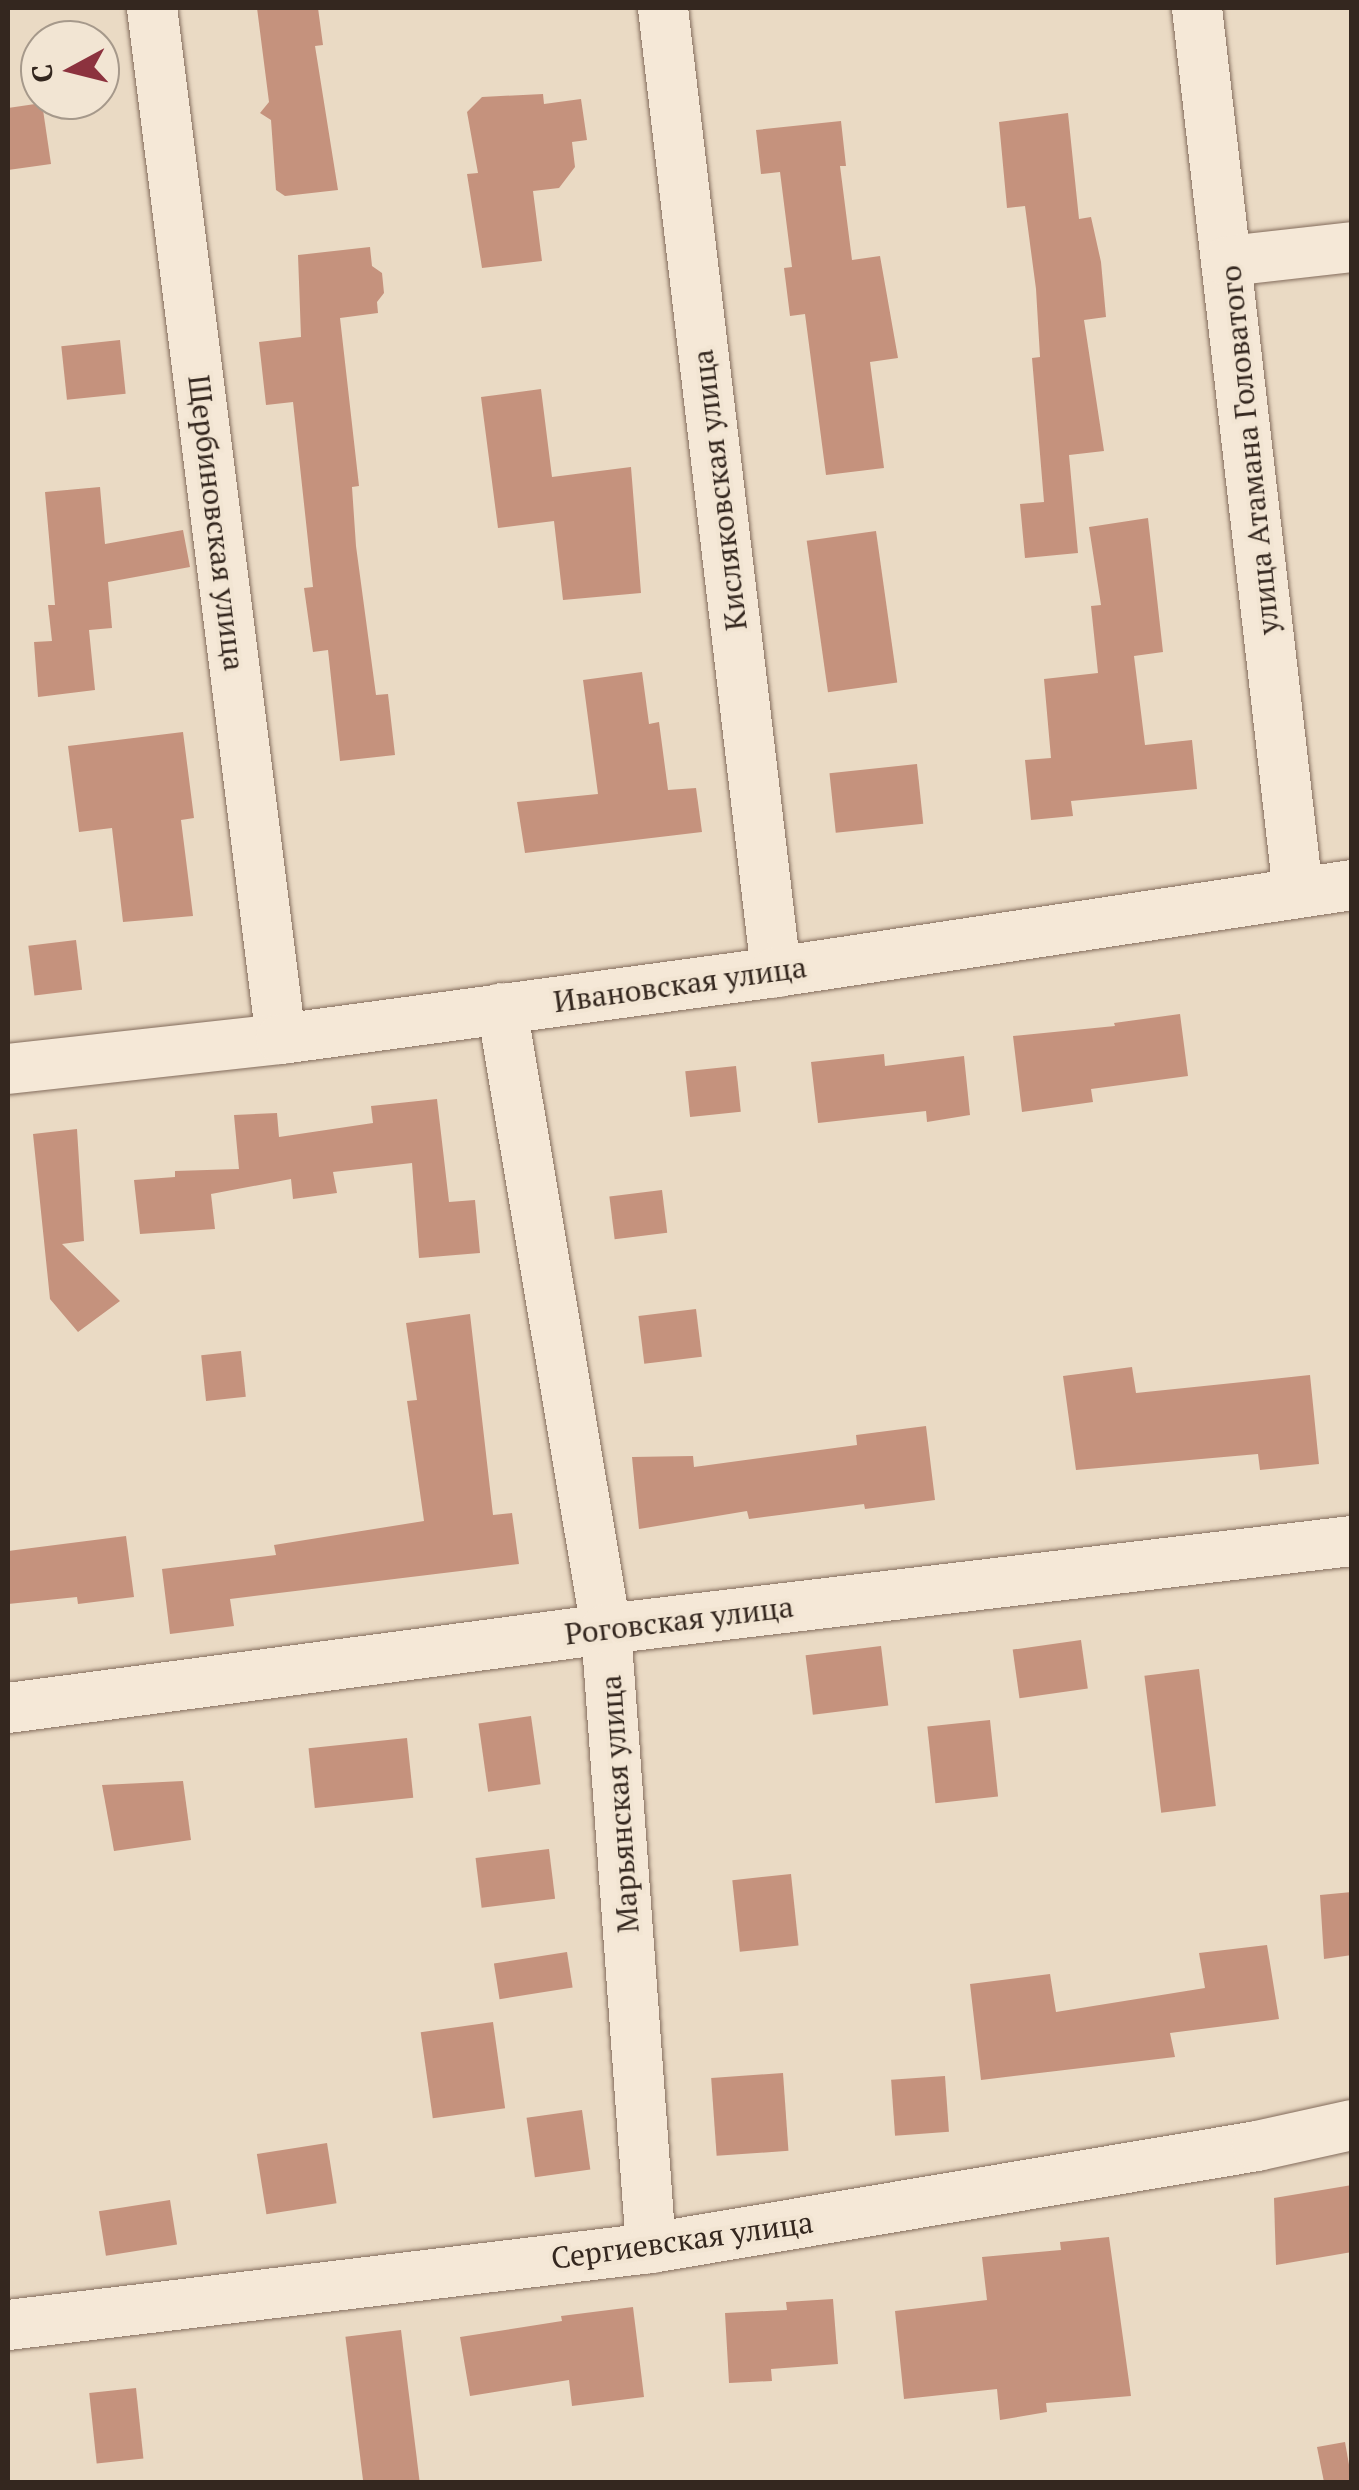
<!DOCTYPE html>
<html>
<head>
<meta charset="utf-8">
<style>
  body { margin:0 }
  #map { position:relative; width:1359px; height:2490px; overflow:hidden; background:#eadac4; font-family:"PT Serif",serif }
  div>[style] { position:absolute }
  .building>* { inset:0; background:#c5927d; transform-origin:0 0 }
  .roads { filter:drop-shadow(0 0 2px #836c5c) drop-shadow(0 0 2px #836c5c) }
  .minor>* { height:50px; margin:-25px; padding:0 25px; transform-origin:25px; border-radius:25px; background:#f5e8d7 }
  span { translate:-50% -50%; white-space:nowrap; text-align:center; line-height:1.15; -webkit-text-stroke:8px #f2e5d3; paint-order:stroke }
  .street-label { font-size:30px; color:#34271f }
  .frame { position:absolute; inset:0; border:10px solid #34271f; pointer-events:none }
  .north { position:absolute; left:20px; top:20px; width:100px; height:100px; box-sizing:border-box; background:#f2e5d3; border:2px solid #a6998b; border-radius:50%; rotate:263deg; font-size:28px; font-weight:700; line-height:40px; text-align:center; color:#34271f }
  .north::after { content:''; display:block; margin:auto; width:35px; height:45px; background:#8c323e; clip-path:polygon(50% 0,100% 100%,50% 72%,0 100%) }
</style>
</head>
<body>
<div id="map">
  <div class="building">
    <div style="clip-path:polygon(257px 8px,318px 8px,323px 45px,315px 46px,338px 190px,285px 196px,276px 190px,271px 120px,260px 113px,269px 102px)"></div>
    <div style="clip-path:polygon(543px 94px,544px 104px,581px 99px,587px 140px,572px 142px,575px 167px,559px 188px,533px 191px,542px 261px,482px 268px,467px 174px,478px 173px,467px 112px,482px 97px)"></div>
    <div style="clip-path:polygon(42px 103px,51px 164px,8px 170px,8px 108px)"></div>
    <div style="clip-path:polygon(1068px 113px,1079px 219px,1091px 217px,1101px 262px,1106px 317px,1084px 320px,1104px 451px,1069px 455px,1078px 553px,1025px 558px,1020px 504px,1044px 502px,1032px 358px,1040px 357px,1036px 289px,1025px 206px,1007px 208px,999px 122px)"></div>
    <div style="clip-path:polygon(841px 121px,846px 166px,840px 166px,852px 260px,880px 256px,898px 358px,870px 362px,884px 468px,826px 475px,805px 314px,790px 316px,784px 268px,792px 267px,780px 172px,761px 174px,756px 130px)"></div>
    <div style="clip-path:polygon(370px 247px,372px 266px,382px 273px,384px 293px,377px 302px,378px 313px,340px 318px,359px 486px,352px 487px,356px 546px,376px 695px,388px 694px,395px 755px,340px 761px,328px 650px,313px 652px,304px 588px,313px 587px,293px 402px,266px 405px,259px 342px,301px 337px,298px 255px)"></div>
    <div style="left:120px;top:340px;width:54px;height:59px;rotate:84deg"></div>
    <div style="clip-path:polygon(541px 389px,552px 477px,631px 467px,641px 593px,563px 600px,554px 521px,498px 528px,481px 397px)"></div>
    <div style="clip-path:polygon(100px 487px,105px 544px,183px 530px,190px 567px,108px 582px,112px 628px,89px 630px,95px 690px,38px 697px,34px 642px,52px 641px,48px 605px,55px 605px,45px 492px)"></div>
    <div style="clip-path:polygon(1148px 518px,1163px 652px,1134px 656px,1145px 745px,1192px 740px,1197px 789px,1071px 801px,1073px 816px,1031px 820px,1025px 760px,1051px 758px,1044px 679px,1098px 673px,1091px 606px,1101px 605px,1089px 527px)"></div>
    <div style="left:876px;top:531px;width:153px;height:70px;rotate:82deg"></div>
    <div style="clip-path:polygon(642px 672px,649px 724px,659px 722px,668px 790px,696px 788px,702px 832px,525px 853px,517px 802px,598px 794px,583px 680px)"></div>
    <div style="clip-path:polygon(183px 732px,194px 818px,181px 820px,193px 916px,123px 922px,112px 828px,79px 832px,68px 746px)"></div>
    <div style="left:917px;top:764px;width:60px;height:88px;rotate:84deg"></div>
    <div style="left:76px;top:940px;width:50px;height:48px;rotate:83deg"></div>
    <div style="clip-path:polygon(1180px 1014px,1188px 1076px,1091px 1089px,1093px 1102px,1022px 1112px,1013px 1036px,1115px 1026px,1114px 1023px)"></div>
    <div style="clip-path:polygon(884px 1054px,885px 1066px,964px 1056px,970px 1115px,927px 1122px,926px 1111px,818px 1123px,811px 1062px)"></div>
    <div style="left:736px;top:1066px;width:46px;height:51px;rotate:84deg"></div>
    <div style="clip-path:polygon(437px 1099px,449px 1202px,475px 1200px,480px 1253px,419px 1258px,412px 1163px,333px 1172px,337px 1193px,293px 1199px,291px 1179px,211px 1194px,215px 1229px,140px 1234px,134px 1180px,175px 1177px,175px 1171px,239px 1169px,234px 1115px,277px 1113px,279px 1137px,373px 1123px,371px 1106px)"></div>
    <div style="clip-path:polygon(77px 1129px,84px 1241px,62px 1244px,120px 1301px,78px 1332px,50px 1299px,33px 1134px)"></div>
    <div style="left:662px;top:1190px;width:43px;height:53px;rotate:83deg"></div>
    <div style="left:696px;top:1309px;width:48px;height:58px;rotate:83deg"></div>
    <div style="clip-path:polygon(470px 1314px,493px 1515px,512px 1513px,519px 1564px,230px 1599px,234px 1626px,170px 1634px,162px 1569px,276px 1555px,274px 1545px,424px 1521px,407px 1401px,417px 1400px,406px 1323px)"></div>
    <div style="left:241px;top:1351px;width:46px;height:40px;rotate:84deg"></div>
    <div style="clip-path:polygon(1132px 1367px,1136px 1393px,1310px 1375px,1319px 1464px,1260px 1470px,1258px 1454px,1076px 1470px,1063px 1376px)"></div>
    <div style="clip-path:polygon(926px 1426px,935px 1500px,865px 1509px,864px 1504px,749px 1519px,747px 1511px,639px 1529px,632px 1457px,693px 1456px,694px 1467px,857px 1445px,856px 1435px)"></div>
    <div style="clip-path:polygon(126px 1536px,134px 1597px,78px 1604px,77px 1597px,8px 1604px,8px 1551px)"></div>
    <div style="left:1081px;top:1640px;width:49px;height:69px;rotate:82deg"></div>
    <div style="left:881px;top:1646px;width:60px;height:76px;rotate:83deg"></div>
    <div style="left:1199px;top:1669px;width:138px;height:55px;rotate:83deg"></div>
    <div style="left:531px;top:1716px;width:69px;height:53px;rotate:82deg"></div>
    <div style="left:990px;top:1720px;width:77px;height:63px;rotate:84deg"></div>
    <div style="left:407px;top:1738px;width:60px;height:99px;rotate:84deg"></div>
    <div style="clip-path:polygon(183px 1781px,191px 1840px,114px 1851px,102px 1785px)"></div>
    <div style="left:549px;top:1849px;width:50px;height:74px;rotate:83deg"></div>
    <div style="left:791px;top:1874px;width:72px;height:59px;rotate:84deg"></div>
    <div style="clip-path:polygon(1352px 1892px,1352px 1955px,1324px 1959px,1320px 1895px)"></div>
    <div style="clip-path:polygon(1267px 1945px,1279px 2019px,1170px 2033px,1175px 2057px,981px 2080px,970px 1984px,1050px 1974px,1056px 2012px,1205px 1988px,1199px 1953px)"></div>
    <div style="left:567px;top:1952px;width:36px;height:74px;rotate:81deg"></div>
    <div style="left:493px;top:2022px;width:87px;height:73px;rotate:82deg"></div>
    <div style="left:783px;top:2073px;width:78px;height:72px;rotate:86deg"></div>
    <div style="left:945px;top:2076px;width:56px;height:54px;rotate:86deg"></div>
    <div style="left:582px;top:2110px;width:60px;height:56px;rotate:82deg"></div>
    <div style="left:327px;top:2143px;width:61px;height:71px;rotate:81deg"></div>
    <div style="clip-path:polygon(1352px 2185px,1352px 2252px,1276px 2265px,1274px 2198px)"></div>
    <div style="left:170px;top:2200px;width:45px;height:72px;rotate:81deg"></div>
    <div style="clip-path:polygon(1109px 2237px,1131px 2396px,1046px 2403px,1047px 2412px,1000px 2420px,997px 2389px,904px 2399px,895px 2311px,987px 2300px,982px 2257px,1061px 2250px,1060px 2242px)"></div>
    <div style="clip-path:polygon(833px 2299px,838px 2364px,771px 2369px,772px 2381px,729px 2383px,725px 2313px,787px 2310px,786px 2302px)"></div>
    <div style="clip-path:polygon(633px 2307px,644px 2397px,572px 2406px,569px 2380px,470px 2396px,460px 2337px,562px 2321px,561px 2316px)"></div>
    <div style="left:401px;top:2330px;width:153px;height:56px;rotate:83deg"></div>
    <div style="left:136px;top:2388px;width:71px;height:47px;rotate:84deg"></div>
    <div style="clip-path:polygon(1345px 2442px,1352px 2482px,1324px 2482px,1317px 2447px)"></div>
  </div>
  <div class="roads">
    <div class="minor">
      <div style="left:152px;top:8px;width:1039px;rotate:82.87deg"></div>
      <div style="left:663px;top:8px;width:971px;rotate:83.31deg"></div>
      <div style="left:1197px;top:8px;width:890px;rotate:83.48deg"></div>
      <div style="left:1228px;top:261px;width:125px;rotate:-6.4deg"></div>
      <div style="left:502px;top:1008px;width:630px;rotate:80.49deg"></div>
      <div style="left:606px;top:1629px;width:621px;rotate:85.84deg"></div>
      <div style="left:8px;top:1069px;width:275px;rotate:-6.3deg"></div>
      <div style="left:281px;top:1039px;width:500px;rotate:-7.7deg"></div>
      <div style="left:776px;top:972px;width:583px;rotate:-8.59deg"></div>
      <div style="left:8px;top:1708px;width:603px;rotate:-7.53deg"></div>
      <div style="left:606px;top:1629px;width:751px;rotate:-6.73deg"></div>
      <div style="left:8px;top:2325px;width:648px;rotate:-6.83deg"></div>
      <div style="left:651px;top:2248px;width:615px;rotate:-9.55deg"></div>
      <div style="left:1257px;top:2146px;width:97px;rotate:-12.5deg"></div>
    </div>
  </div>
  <div class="street-label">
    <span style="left:1249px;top:450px;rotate:-96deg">улица Атамана Головатого</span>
    <span style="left:719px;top:490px;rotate:-97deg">Кисляковская улица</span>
    <span style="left:217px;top:523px;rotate:83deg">Щербиновская улица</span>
    <span style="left:680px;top:984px;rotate:-8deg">Ивановская улица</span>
    <span style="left:679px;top:1620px;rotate:-7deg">Роговская улица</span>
    <span style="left:619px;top:1804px;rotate:-94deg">Марьянская улица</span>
    <span style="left:682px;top:2240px;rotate:-8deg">Сергиевская улица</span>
  </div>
  <div class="frame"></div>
  <div class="north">С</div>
</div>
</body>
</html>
